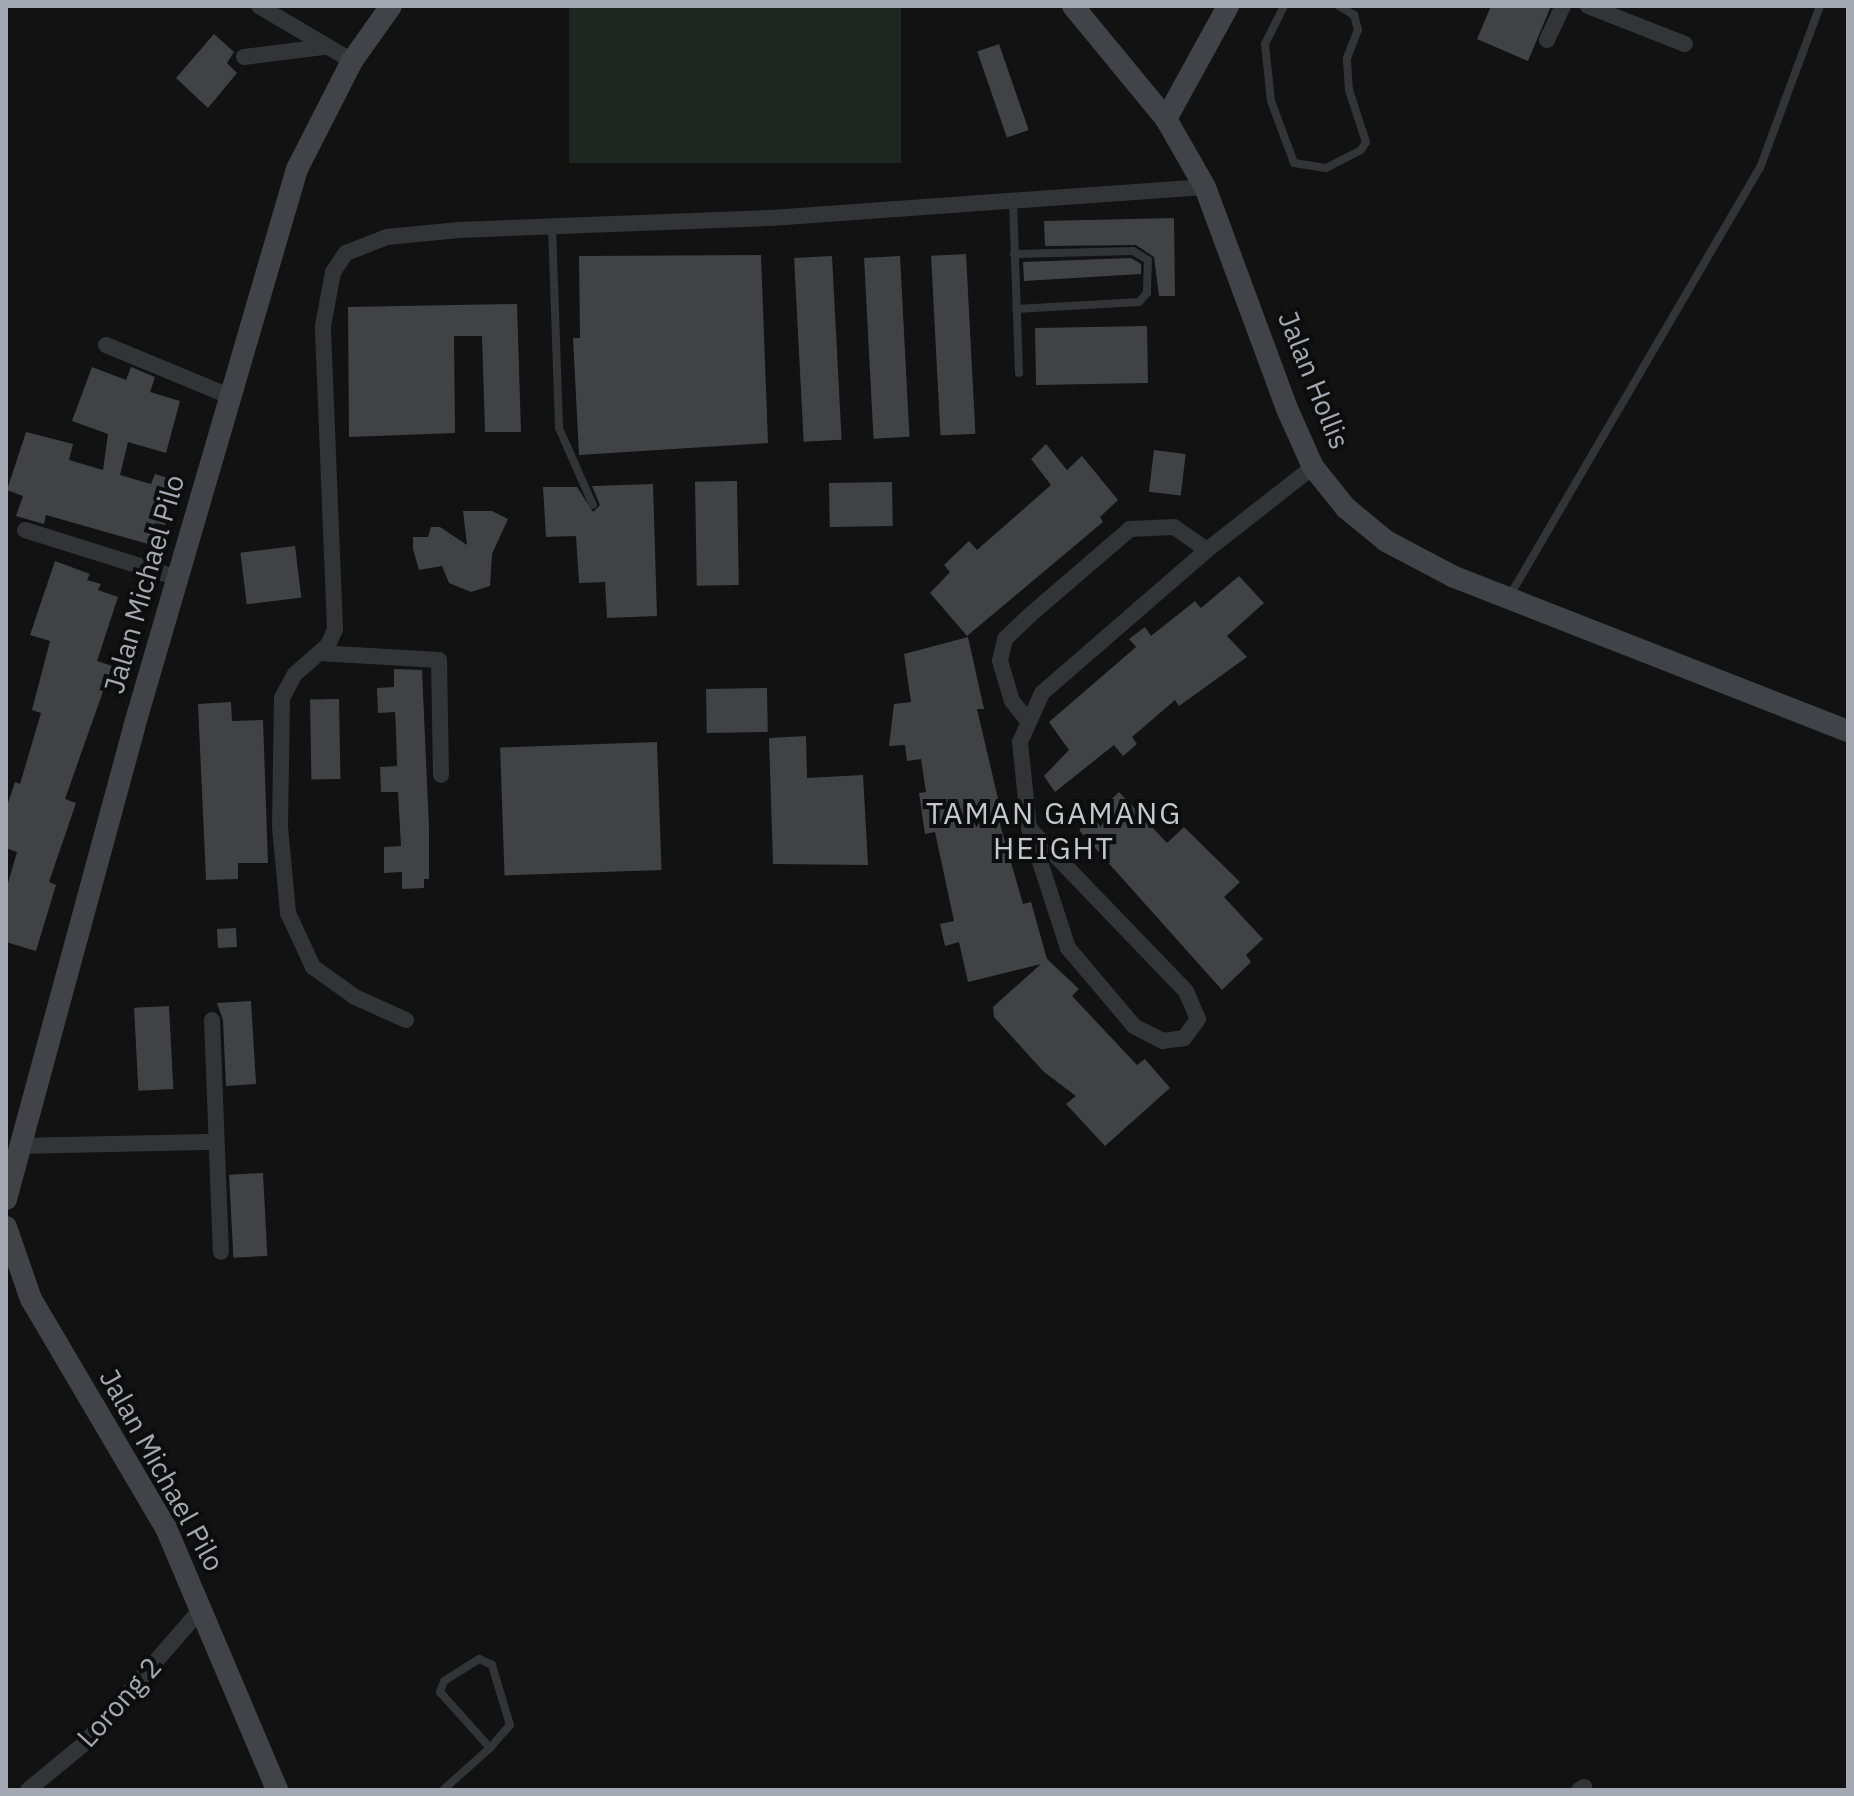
<!DOCTYPE html>
<html>
<head>
<meta charset="utf-8">
<style>
  body { margin:0 }
  #map { position:relative; width:1854px; height:1796px; overflow:hidden; background:#121213; font-family:"IBM Plex Sans",sans-serif }
  div>[style] { position:absolute }
  .green>* { inset:0; background:#1f2620; transform-origin:0 0 }
  .building>* { inset:0; background:#414246; transform-origin:0 0 }
  .lane>* { height:8px; margin:-4px; padding:0 4px; transform-origin:4px; border-radius:4px; background:#333438 }
  .street>* { height:16px; margin:-8px; padding:0 8px; transform-origin:8px; border-radius:8px; background:#333438 }
  .secondary>* { height:22px; margin:-11px; padding:0 11px; transform-origin:11px; border-radius:11px; background:#414348 }
  span { translate:-50% -50%; white-space:nowrap; text-align:center; line-height:1.15; -webkit-text-stroke:8px #0d0d0e; paint-order:stroke }
  .street-label { font-size:28px; color:#a4a8b3 }
  .neighbourhood-label { font-size:30px; color:#c5c7cf; letter-spacing:2px }
  .frame { position:absolute; inset:0; border:8px solid #a4a8b3; pointer-events:none }
</style>
</head>
<body>
<div id="map">
  <div class="green">
    <div style="left:569px;top:6px;width:332px;height:157px"></div>
  </div>
  <div class="building">
    <div style="clip-path:polygon(1491px 6px,1551px 6px,1528px 61px,1477px 39px)"></div>
    <div style="clip-path:polygon(214px 34px,234px 52px,227px 63px,237px 73px,208px 108px,176px 78px)"></div>
    <div style="left:999px;top:44px;width:91px;height:23px;rotate:71deg"></div>
    <div style="clip-path:polygon(1174px 218px,1175px 296px,1159px 296px,1154px 257px,1136px 245px,1045px 246px,1044px 221px)"></div>
    <div style="left:966px;top:254px;width:180px;height:35px;rotate:87deg"></div>
    <div style="clip-path:polygon(761px 255px,768px 443px,579px 455px,573px 338px,580px 338px,579px 256px)"></div>
    <div style="left:832px;top:256px;width:184px;height:38px;rotate:87deg"></div>
    <div style="left:900px;top:256px;width:181px;height:36px;rotate:87deg"></div>
    <div style="clip-path:polygon(1131px 258px,1141px 264px,1141px 274px,1024px 281px,1023px 262px)"></div>
    <div style="clip-path:polygon(517px 304px,521px 432px,485px 432px,482px 336px,454px 336px,455px 433px,349px 437px,348px 307px)"></div>
    <div style="left:1147px;top:326px;width:57px;height:112px;rotate:89deg"></div>
    <div style="clip-path:polygon(92px 367px,126px 380px,131px 367px,155px 377px,150px 392px,180px 401px,166px 453px,128px 442px,120px 475px,151px 484px,155px 474px,177px 481px,165px 525px,155px 523px,148px 544px,46px 515px,44px 524px,16px 516px,23px 496px,7px 490px,26px 432px,73px 444px,69px 460px,103px 470px,108px 434px,72px 421px)"></div>
    <div style="clip-path:polygon(1046px 444px,1067px 470px,1082px 456px,1118px 500px,1100px 517px,1103px 522px,967px 636px,930px 593px,950px 572px,944px 565px,969px 541px,977px 550px,1051px 485px,1031px 459px)"></div>
    <div style="left:1154px;top:450px;width:32px;height:42px;rotate:7deg"></div>
    <div style="left:737px;top:481px;width:104px;height:42px;rotate:89deg"></div>
    <div style="left:892px;top:482px;width:44px;height:63px;rotate:89deg"></div>
    <div style="clip-path:polygon(653px 484px,657px 616px,607px 618px,605px 582px,579px 583px,576px 536px,546px 537px,543px 487px,577px 487px,593px 512px,600px 505px,592px 486px)"></div>
    <div style="clip-path:polygon(463px 511px,492px 511px,508px 519px,492px 554px,490px 586px,471px 592px,449px 583px,442px 566px,419px 570px,413px 549px,413px 537px,428px 537px,431px 527px,440px 527px,467px 545px)"></div>
    <div style="left:295px;top:546px;width:52px;height:55px;rotate:83deg"></div>
    <div style="clip-path:polygon(55px 561px,90px 574px,87px 580px,101px 584px,98px 590px,118px 597px,97px 661px,112px 666px,65px 799px,76px 803px,49px 882px,56px 885px,36px 951px,6px 942px,6px 890px,17px 852px,6px 848px,6px 809px,15px 782px,20px 784px,41px 713px,32px 710px,50px 641px,30px 635px)"></div>
    <div style="clip-path:polygon(1239px 576px,1264px 603px,1227px 636px,1247px 657px,1179px 706px,1175px 700px,1132px 737px,1137px 744px,1123px 756px,1114px 745px,1055px 792px,1044px 776px,1069px 750px,1049px 722px,1136px 647px,1129px 639px,1145px 627px,1151px 636px,1195px 601px,1201px 608px)"></div>
    <div style="clip-path:polygon(968px 637px,984px 709px,977px 709px,1003px 820px,999px 821px,1023px 904px,1031px 902px,1047px 959px,1079px 989px,1072px 996px,1137px 1065px,1145px 1059px,1170px 1088px,1105px 1146px,1066px 1104px,1076px 1096px,1044px 1072px,994px 1017px,993px 1007px,1041px 964px,968px 982px,959px 942px,945px 946px,940px 924px,954px 921px,935px 832px,925px 834px,919px 793px,926px 792px,921px 759px,907px 761px,905px 745px,889px 746px,894px 704px,911px 702px,904px 654px)"></div>
    <div style="clip-path:polygon(394px 669px,422px 670px,429px 827px,429px 879px,424px 879px,424px 888px,402px 889px,402px 872px,384px 873px,384px 847px,401px 846px,398px 792px,381px 792px,380px 767px,397px 766px,396px 730px,395px 712px,378px 713px,377px 688px,394px 687px)"></div>
    <div style="left:767px;top:688px;width:44px;height:61px;rotate:89deg"></div>
    <div style="left:339px;top:699px;width:80px;height:29px;rotate:89deg"></div>
    <div style="clip-path:polygon(231px 702px,232px 721px,263px 720px,268px 863px,238px 863px,238px 879px,206px 880px,198px 704px)"></div>
    <div style="clip-path:polygon(806px 736px,807px 778px,863px 775px,868px 865px,773px 864px,769px 738px)"></div>
    <div style="left:657px;top:742px;width:128px;height:157px;rotate:88deg"></div>
    <div style="clip-path:polygon(1119px 792px,1167px 843px,1184px 827px,1240px 882px,1224px 897px,1263px 939px,1246px 955px,1251px 962px,1222px 990px,1079px 830px)"></div>
    <div style="left:236px;top:928px;width:19px;height:19px;rotate:87deg"></div>
    <div style="clip-path:polygon(251px 1001px,256px 1084px,226px 1086px,223px 1020px,217px 1003px)"></div>
    <div style="left:169px;top:1006px;width:83px;height:35px;rotate:87deg"></div>
    <div style="left:263px;top:1173px;width:83px;height:34px;rotate:87deg"></div>
  </div>
  <div class="lane">
    <div style="left:1284px;top:6px;width:42px;rotate:116.6deg"></div>
    <div style="left:1265px;top:44px;width:57px;rotate:84deg"></div>
    <div style="left:1271px;top:101px;width:66px;rotate:69.6deg"></div>
    <div style="left:1294px;top:163px;width:32px;rotate:9deg"></div>
    <div style="left:1326px;top:168px;width:39px;rotate:-27deg"></div>
    <div style="left:1361px;top:150px;width:9px;rotate:-58deg"></div>
    <div style="left:1366px;top:142px;width:55px;rotate:-108.1deg"></div>
    <div style="left:1349px;top:90px;width:32px;rotate:-94deg"></div>
    <div style="left:1347px;top:58px;width:30px;rotate:-69deg"></div>
    <div style="left:1358px;top:30px;width:16px;rotate:-105deg"></div>
    <div style="left:1354px;top:15px;width:17px;rotate:-149deg"></div>
    <div style="left:1013px;top:201px;width:172px;rotate:88deg"></div>
    <div style="left:552px;top:226px;width:202px;rotate:88deg"></div>
    <div style="left:559px;top:428px;width:84px;rotate:66.2deg"></div>
    <div style="left:1014px;top:254px;width:119px;rotate:-1.4deg"></div>
    <div style="left:1133px;top:251px;width:17px;rotate:31deg"></div>
    <div style="left:1148px;top:260px;width:33px;rotate:92deg"></div>
    <div style="left:1147px;top:293px;width:12px;rotate:132deg"></div>
    <div style="left:1139px;top:302px;width:123px;rotate:176.7deg"></div>
    <div style="left:1509px;top:597px;width:497px;rotate:-59.7deg"></div>
    <div style="left:1760px;top:168px;width:173px;rotate:-69.7deg"></div>
    <div style="left:443px;top:1790px;width:63px;rotate:-41.8deg"></div>
    <div style="left:490px;top:1748px;width:30px;rotate:-49deg"></div>
    <div style="left:510px;top:1725px;width:63px;rotate:-106.7deg"></div>
    <div style="left:492px;top:1665px;width:14px;rotate:-155deg"></div>
    <div style="left:479px;top:1659px;width:41px;rotate:147.8deg"></div>
    <div style="left:444px;top:1681px;width:12px;rotate:110deg"></div>
    <div style="left:440px;top:1692px;width:75px;rotate:48.2deg"></div>
  </div>
  <div class="street">
    <div style="left:259px;top:6px;width:108px;rotate:30.6deg"></div>
    <div style="left:1588px;top:6px;width:104px;rotate:21.4deg"></div>
    <div style="left:1547px;top:40px;width:38px;rotate:-65deg"></div>
    <div style="left:244px;top:57px;width:80px;rotate:-7.2deg"></div>
    <div style="left:106px;top:345px;width:133px;rotate:22.5deg"></div>
    <div style="left:25px;top:530px;width:160px;rotate:17.4deg"></div>
    <div style="left:319px;top:653px;width:120px;rotate:3.3deg"></div>
    <div style="left:439px;top:660px;width:115px;rotate:89deg"></div>
    <div style="left:1027px;top:720px;width:24px;rotate:-128deg"></div>
    <div style="left:1012px;top:701px;width:42px;rotate:-106.7deg"></div>
    <div style="left:1000px;top:661px;width:23px;rotate:-77deg"></div>
    <div style="left:1005px;top:639px;width:35px;rotate:-44deg"></div>
    <div style="left:1030px;top:615px;width:132px;rotate:-40.7deg"></div>
    <div style="left:1130px;top:529px;width:44px;rotate:-2.6deg"></div>
    <div style="left:1174px;top:527px;width:40px;rotate:34.9deg"></div>
    <div style="left:1029px;top:828px;width:226px;rotate:46.1deg"></div>
    <div style="left:1186px;top:991px;width:30px;rotate:67deg"></div>
    <div style="left:1198px;top:1019px;width:24px;rotate:126deg"></div>
    <div style="left:1184px;top:1038px;width:21px;rotate:172deg"></div>
    <div style="left:1163px;top:1041px;width:33px;rotate:-153deg"></div>
    <div style="left:1134px;top:1026px;width:102px;rotate:-130.2deg"></div>
    <div style="left:1068px;top:948px;width:126px;rotate:-108deg"></div>
    <div style="left:1029px;top:828px;width:86px;rotate:-96deg"></div>
    <div style="left:1020px;top:742px;width:54px;rotate:-65.8deg"></div>
    <div style="left:1042px;top:693px;width:218px;rotate:-40.9deg"></div>
    <div style="left:1207px;top:550px;width:135px;rotate:-38.1deg"></div>
    <div style="left:212px;top:1020px;width:232px;rotate:87.8deg"></div>
    <div style="left:406px;top:1020px;width:56px;rotate:-155.7deg"></div>
    <div style="left:355px;top:997px;width:52px;rotate:-144.5deg"></div>
    <div style="left:313px;top:967px;width:60px;rotate:-114.8deg"></div>
    <div style="left:288px;top:913px;width:86px;rotate:-95.3deg"></div>
    <div style="left:280px;top:827px;width:129px;rotate:-89.1deg"></div>
    <div style="left:282px;top:698px;width:27px;rotate:-62deg"></div>
    <div style="left:295px;top:674px;width:44px;rotate:-41.3deg"></div>
    <div style="left:328px;top:645px;width:17px;rotate:-66deg"></div>
    <div style="left:335px;top:629px;width:303px;rotate:-92.3deg"></div>
    <div style="left:323px;top:326px;width:55px;rotate:-79.5deg"></div>
    <div style="left:333px;top:272px;width:23px;rotate:-56deg"></div>
    <div style="left:346px;top:253px;width:44px;rotate:-21.3deg"></div>
    <div style="left:387px;top:237px;width:72px;rotate:-5.6deg"></div>
    <div style="left:459px;top:230px;width:312px;rotate:-2.2deg"></div>
    <div style="left:771px;top:218px;width:435px;rotate:-4.1deg"></div>
    <div style="left:18px;top:1146px;width:198px;rotate:-1.2deg"></div>
    <div style="left:28px;top:1790px;width:74px;rotate:-39.5deg"></div>
    <div style="left:85px;top:1743px;width:180px;rotate:-49.1deg"></div>
    <div style="left:1579px;top:1790px;width:6px;rotate:-31deg"></div>
  </div>
  <div class="secondary">
    <div style="left:1073px;top:6px;width:146px;rotate:50.5deg"></div>
    <div style="left:1166px;top:119px;width:78px;rotate:60.2deg"></div>
    <div style="left:1205px;top:187px;width:239px;rotate:69.7deg"></div>
    <div style="left:1288px;top:411px;width:61px;rotate:65.9deg"></div>
    <div style="left:1313px;top:467px;width:53px;rotate:51.2deg"></div>
    <div style="left:1346px;top:508px;width:52px;rotate:39.5deg"></div>
    <div style="left:1386px;top:541px;width:75px;rotate:27.9deg"></div>
    <div style="left:1452px;top:576px;width:425px;rotate:21.4deg"></div>
    <div style="left:1166px;top:119px;width:129px;rotate:-61.2deg"></div>
    <div style="left:6px;top:1199px;width:489px;rotate:-74.8deg"></div>
    <div style="left:134px;top:727px;width:581px;rotate:-73.72deg"></div>
    <div style="left:297px;top:169px;width:121px;rotate:-63deg"></div>
    <div style="left:352px;top:61px;width:67px;rotate:-54.7deg"></div>
    <div style="left:6px;top:1227px;width:76px;rotate:70.9deg"></div>
    <div style="left:31px;top:1299px;width:266px;rotate:59.5deg"></div>
    <div style="left:166px;top:1528px;width:285px;rotate:67deg"></div>
  </div>
  <div class="street-label">
    <span style="left:1314px;top:380px;rotate:68deg">Jalan Hollis</span>
    <span style="left:144px;top:584px;rotate:-74deg">Jalan Michael Pilo</span>
    <span style="left:162px;top:1470px;rotate:61deg">Jalan Michael Pilo</span>
    <span style="left:119px;top:1702px;rotate:-48deg">Lorong 2</span>
  </div>
  <div class="neighbourhood-label">
    <span style="left:1054px;top:830px">TAMAN GAMANG<br>HEIGHT</span>
  </div>
  <div class="frame"></div>
</div>
</body>
</html>
